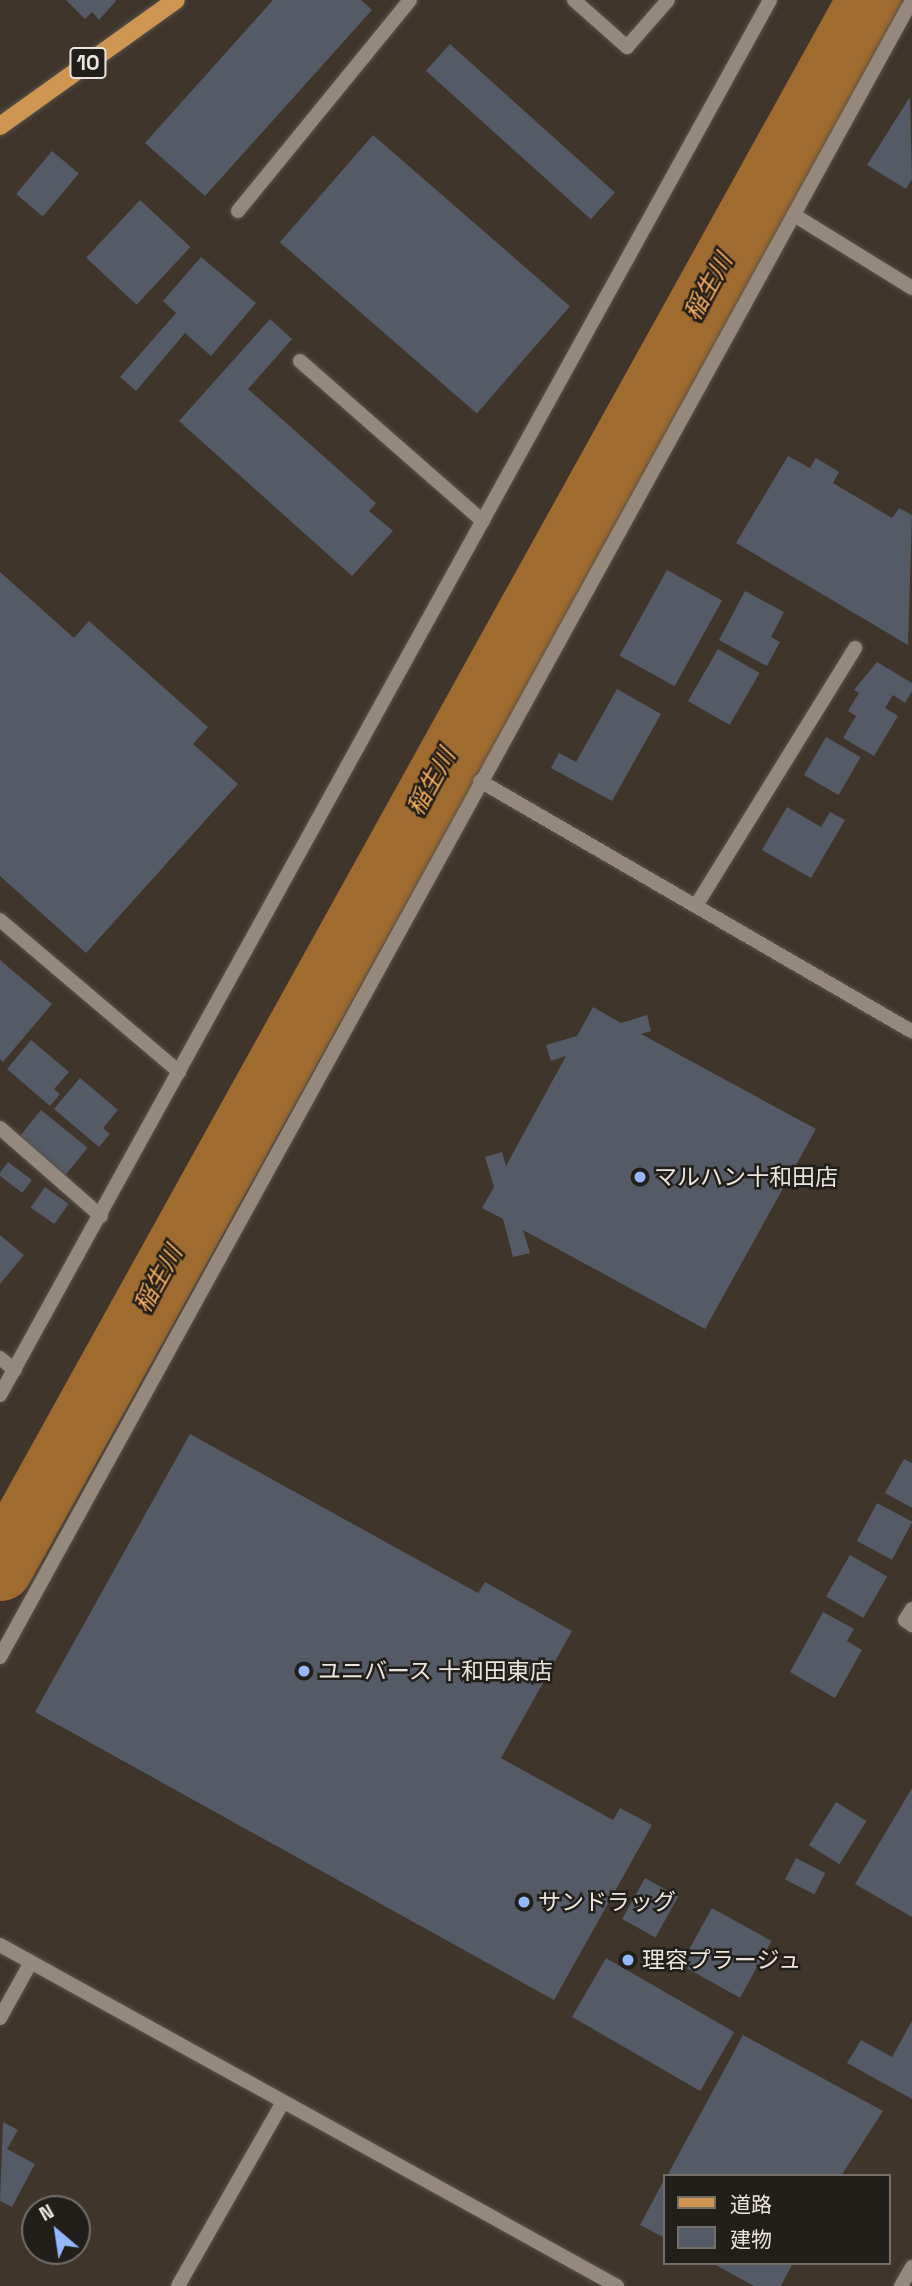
<!DOCTYPE html>
<html>
<head>
<meta charset="utf-8">
<style>
  body { margin:0 }
  #map { position:relative; width:912px; height:2286px; overflow:hidden; background:#3f352b; font-family:"Space Grotesk","Noto Sans JP",sans-serif }
  div>[style] { position:absolute }
  .river>* { height:65px; margin:-32.5px; padding:0 32.5px; transform-origin:32.5px; border-radius:32.5px; background:#a06b2e }
  .building>* { inset:0; background:#545a66; transform-origin:0 0 }
  .roads { filter:drop-shadow(0 0 2px #595149) drop-shadow(0 0 2px #595149) }
  .service>* { height:14px; margin:-7px; padding:0 7px; transform-origin:7px; border-radius:7px; background:#95897e }
  .minor>* { height:14px; margin:-7px; padding:0 7px; transform-origin:7px; border-radius:7px; background:#95897e }
  .tertiary>* { height:14px; margin:-7px; padding:0 7px; transform-origin:7px; border-radius:7px; background:#95897e }
  .primary>* { height:18px; margin:-9px; padding:0 9px; transform-origin:9px; border-radius:9px; background:#cf9652 }
  .dots>* { width:19px; height:19px; translate:-50% -50%; box-sizing:border-box; border:4px solid #221e19; border-radius:50% }
  span { translate:-50% -50%; white-space:nowrap; text-align:center; line-height:1.15; -webkit-text-stroke:5px #221e19; paint-order:stroke }
  .shield-label span { padding:2px 5px; background:#221e19; border:2px solid; border-radius:5px; -webkit-text-stroke-width:0 }
  .shield-label { font-size:21px; color:#ece5df; font-weight:700 }
  .poi-label { font-size:23px; color:#ece5df }
  .left { translate:0 -50%; text-align:left }
  .water-label { font-size:24px; color:#f7ac5a; font-style:italic }
  .legend { position:absolute; left:663px; top:2174px; width:228px; height:91px; box-sizing:border-box; background:#221e19; border:2px solid #736e68; margin:0; padding:9px 12px; list-style:none; font-size:21px; color:#ece5df }
  .legend li { display:flex; align-items:center; gap:14px; height:35px }
  .legend b { width:35px; border:2px solid #736e68 }
  .north { position:absolute; left:21px; top:2195px; width:70px; height:70px; box-sizing:border-box; background:#221e19; border:2px solid #736e68; border-radius:50%; rotate:331deg; font-size:19px; font-weight:700; line-height:28px; text-align:center; color:#ece5df }
  .north::after { content:''; display:block; margin:auto; width:24px; height:32px; background:#94b7fd; clip-path:polygon(50% 0,100% 100%,50% 72%,0 100%) }
</style>
</head>
<body>
<div id="map">
  <div class="river">
    <div style="left:0;top:1568px;width:1793px;rotate:-61deg"></div>
  </div>
  <div class="building">
    <div style="clip-path:polygon(66px 0,115px 0,116px 1px,99px 20px,92px 12px,85px 19px)"></div>
    <div style="clip-path:polygon(273px 0,361px 0,372px 10px,205px 196px,145px 143px)"></div>
    <div style="left:450px;top:44px;width:222px;height:36px;rotate:42deg"></div>
    <div style="clip-path:polygon(910px 97px,912px 179px,906px 189px,867px 165px)"></div>
    <div style="left:373px;top:135px;width:261px;height:142px;rotate:41deg"></div>
    <div style="left:52px;top:151px;width:35px;height:56px;rotate:40deg"></div>
    <div style="left:140px;top:200px;width:69px;height:79px;rotate:43deg"></div>
    <div style="clip-path:polygon(201px 257px,256px 303px,211px 356px,185px 333px,136px 391px,120px 377px,176px 313px,163px 301px)"></div>
    <div style="clip-path:polygon(270px 319px,292px 339px,248px 389px,376px 503px,369px 511px,393px 531px,352px 576px,179px 421px)"></div>
    <div style="clip-path:polygon(788px 456px,810px 468px,816px 458px,839px 472px,833px 483px,892px 518px,899px 508px,912px 515px,908px 645px,736px 543px)"></div>
    <div style="left:667px;top:570px;width:63px;height:98px;rotate:29deg"></div>
    <div style="clip-path:polygon(0 572px,74px 638px,89px 621px,208px 727px,193px 744px,238px 784px,86px 953px,0 876px)"></div>
    <div style="clip-path:polygon(745px 591px,784px 612px,771px 637px,780px 642px,767px 666px,719px 640px)"></div>
    <div style="left:718px;top:649px;width:48px;height:60px;rotate:30deg"></div>
    <div style="clip-path:polygon(877px 662px,912px 683px,912px 691px,905px 703px,893px 695px,885px 708px,898px 716px,874px 756px,843px 738px,856px 716px,848px 711px,859px 693px,854px 690px)"></div>
    <div style="clip-path:polygon(617px 689px,661px 714px,612px 801px,551px 768px,559px 753px,576px 762px)"></div>
    <div style="left:826px;top:737px;width:40px;height:44px;rotate:30deg"></div>
    <div style="clip-path:polygon(787px 807px,821px 827px,830px 812px,845px 820px,811px 878px,762px 850px)"></div>
    <div style="clip-path:polygon(0 960px,52px 1004px,3px 1062px,0 1059px)"></div>
    <div style="clip-path:polygon(593px 1007px,621px 1023px,647px 1015px,651px 1031px,641px 1034px,816px 1129px,705px 1329px,523px 1230px,530px 1253px,513px 1257px,503px 1219px,482px 1208px,494px 1187px,485px 1157px,502px 1152px,506px 1166px,566px 1056px,551px 1061px,546px 1045px,577px 1036px)"></div>
    <div style="clip-path:polygon(31px 1040px,69px 1072px,54px 1089px,60px 1094px,50px 1106px,7px 1069px)"></div>
    <div style="clip-path:polygon(80px 1078px,118px 1110px,103px 1128px,110px 1134px,99px 1147px,54px 1109px)"></div>
    <div style="left:41px;top:1110px;width:60px;height:35px;rotate:39deg"></div>
    <div style="left:8px;top:1162px;width:30px;height:16px;rotate:37deg"></div>
    <div style="left:45px;top:1187px;width:29px;height:25px;rotate:35deg"></div>
    <div style="clip-path:polygon(0 1235px,24px 1255px,0 1284px)"></div>
    <div style="clip-path:polygon(190px 1434px,478px 1593px,485px 1582px,572px 1631px,501px 1758px,613px 1820px,620px 1808px,652px 1825px,554px 2000px,35px 1712px)"></div>
    <div style="clip-path:polygon(904px 1459px,912px 1463px,912px 1508px,885px 1493px)"></div>
    <div style="left:877px;top:1503px;width:40px;height:43px;rotate:28deg"></div>
    <div style="left:850px;top:1555px;width:43px;height:48px;rotate:30deg"></div>
    <div style="clip-path:polygon(823px 1612px,854px 1629px,847px 1641px,862px 1650px,835px 1698px,790px 1672px)"></div>
    <div style="clip-path:polygon(912px 1788px,912px 1917px,855px 1884px)"></div>
    <div style="left:836px;top:1802px;width:36px;height:51px;rotate:32deg"></div>
    <div style="left:796px;top:1858px;width:33px;height:24px;rotate:27deg"></div>
    <div style="left:645px;top:1878px;width:38px;height:47px;rotate:29deg"></div>
    <div style="left:712px;top:1908px;width:68px;height:65px;rotate:29deg"></div>
    <div style="left:606px;top:1958px;width:148px;height:68px;rotate:30deg"></div>
    <div style="clip-path:polygon(912px 2021px,912px 2099px,847px 2063px,861px 2040px,892px 2057px)"></div>
    <div style="clip-path:polygon(743px 2035px,883px 2111px,841px 2176px,667px 2176px)"></div>
    <div style="clip-path:polygon(3px 2122px,18px 2130px,7px 2149px,35px 2164px,12px 2207px,0 2201px)"></div>
    <div style="clip-path:polygon(665px 2178px,665px 2238px,640px 2225px)"></div>
    <div style="clip-path:polygon(712px 2263px,793px 2263px,781px 2286px,754px 2286px)"></div>
  </div>
  <div class="roads">
    <div class="service">
      <div style="left:574px;top:0;width:71px;rotate:41.6deg"></div>
      <div style="left:627px;top:47px;width:62px;rotate:-48.9deg"></div>
      <div style="left:238px;top:211px;width:272px;rotate:-50.8deg"></div>
      <div style="left:300px;top:361px;width:243px;rotate:41.2deg"></div>
      <div style="left:0;top:1128px;width:134px;rotate:41.1deg"></div>
      <div style="left:0;top:1358px;width:19px;rotate:39deg"></div>
      <div style="left:0;top:1945px;width:705px;rotate:28.93deg"></div>
      <div style="left:0;top:2018px;width:64px;rotate:-61deg"></div>
      <div style="left:178px;top:2286px;width:212px;rotate:-60.3deg"></div>
    </div>
    <div class="minor">
      <div style="left:794px;top:215px;width:139px;rotate:31.7deg"></div>
      <div style="left:480px;top:781px;width:499px;rotate:30.1deg"></div>
      <div style="left:697px;top:904px;width:301px;rotate:-58.3deg"></div>
      <div style="left:0;top:920px;width:235px;rotate:40.3deg"></div>
      <div style="left:912px;top:1609px;width:13px;rotate:122deg"></div>
      <div style="left:905px;top:1620px;width:9px;rotate:36deg"></div>
      <div style="left:0;top:1657px;width:1891px;rotate:-61.17deg"></div>
      <div style="left:901px;top:2286px;width:22px;rotate:-60deg"></div>
    </div>
    <div class="tertiary">
      <div style="left:0;top:1395px;width:1593px;rotate:-61.1deg"></div>
    </div>
    <div class="primary">
      <div style="left:0;top:126px;width:216px;rotate:-35.6deg"></div>
    </div>
  </div>
  <div class="dots">
    <div style="left:640px;top:1177px;background:#94b7fd"></div>
    <div style="left:304px;top:1671px;background:#94b7fd"></div>
    <div style="left:524px;top:1902px;background:#94b7fd"></div>
    <div style="left:628px;top:1960px;background:#94b7fd"></div>
  </div>
  <div class="shield-label">
    <span style="left:88px;top:63px">10</span>
  </div>
  <div class="poi-label">
    <span class="left" style="left:654px;top:1177px">マルハン十和田店</span>
    <span class="left" style="left:318px;top:1671px">ユニバース 十和田東店</span>
    <span class="left" style="left:538px;top:1902px">サンドラッグ</span>
    <span class="left" style="left:642px;top:1960px">理容プラージュ</span>
  </div>
  <div class="water-label">
    <span style="left:708px;top:287px;rotate:-61deg">稲生川</span>
    <span style="left:431px;top:782px;rotate:-61deg">稲生川</span>
    <span style="left:158px;top:1279px;rotate:-61deg">稲生川</span>
  </div>
  <ul class="legend">
  <li><b style="height:9px;background:#cf9652"></b>道路</li>
  <li><b style="height:19px;background:#545a66"></b>建物</li>
  </ul>
  <div class="north">N</div>
</div>
</body>
</html>
